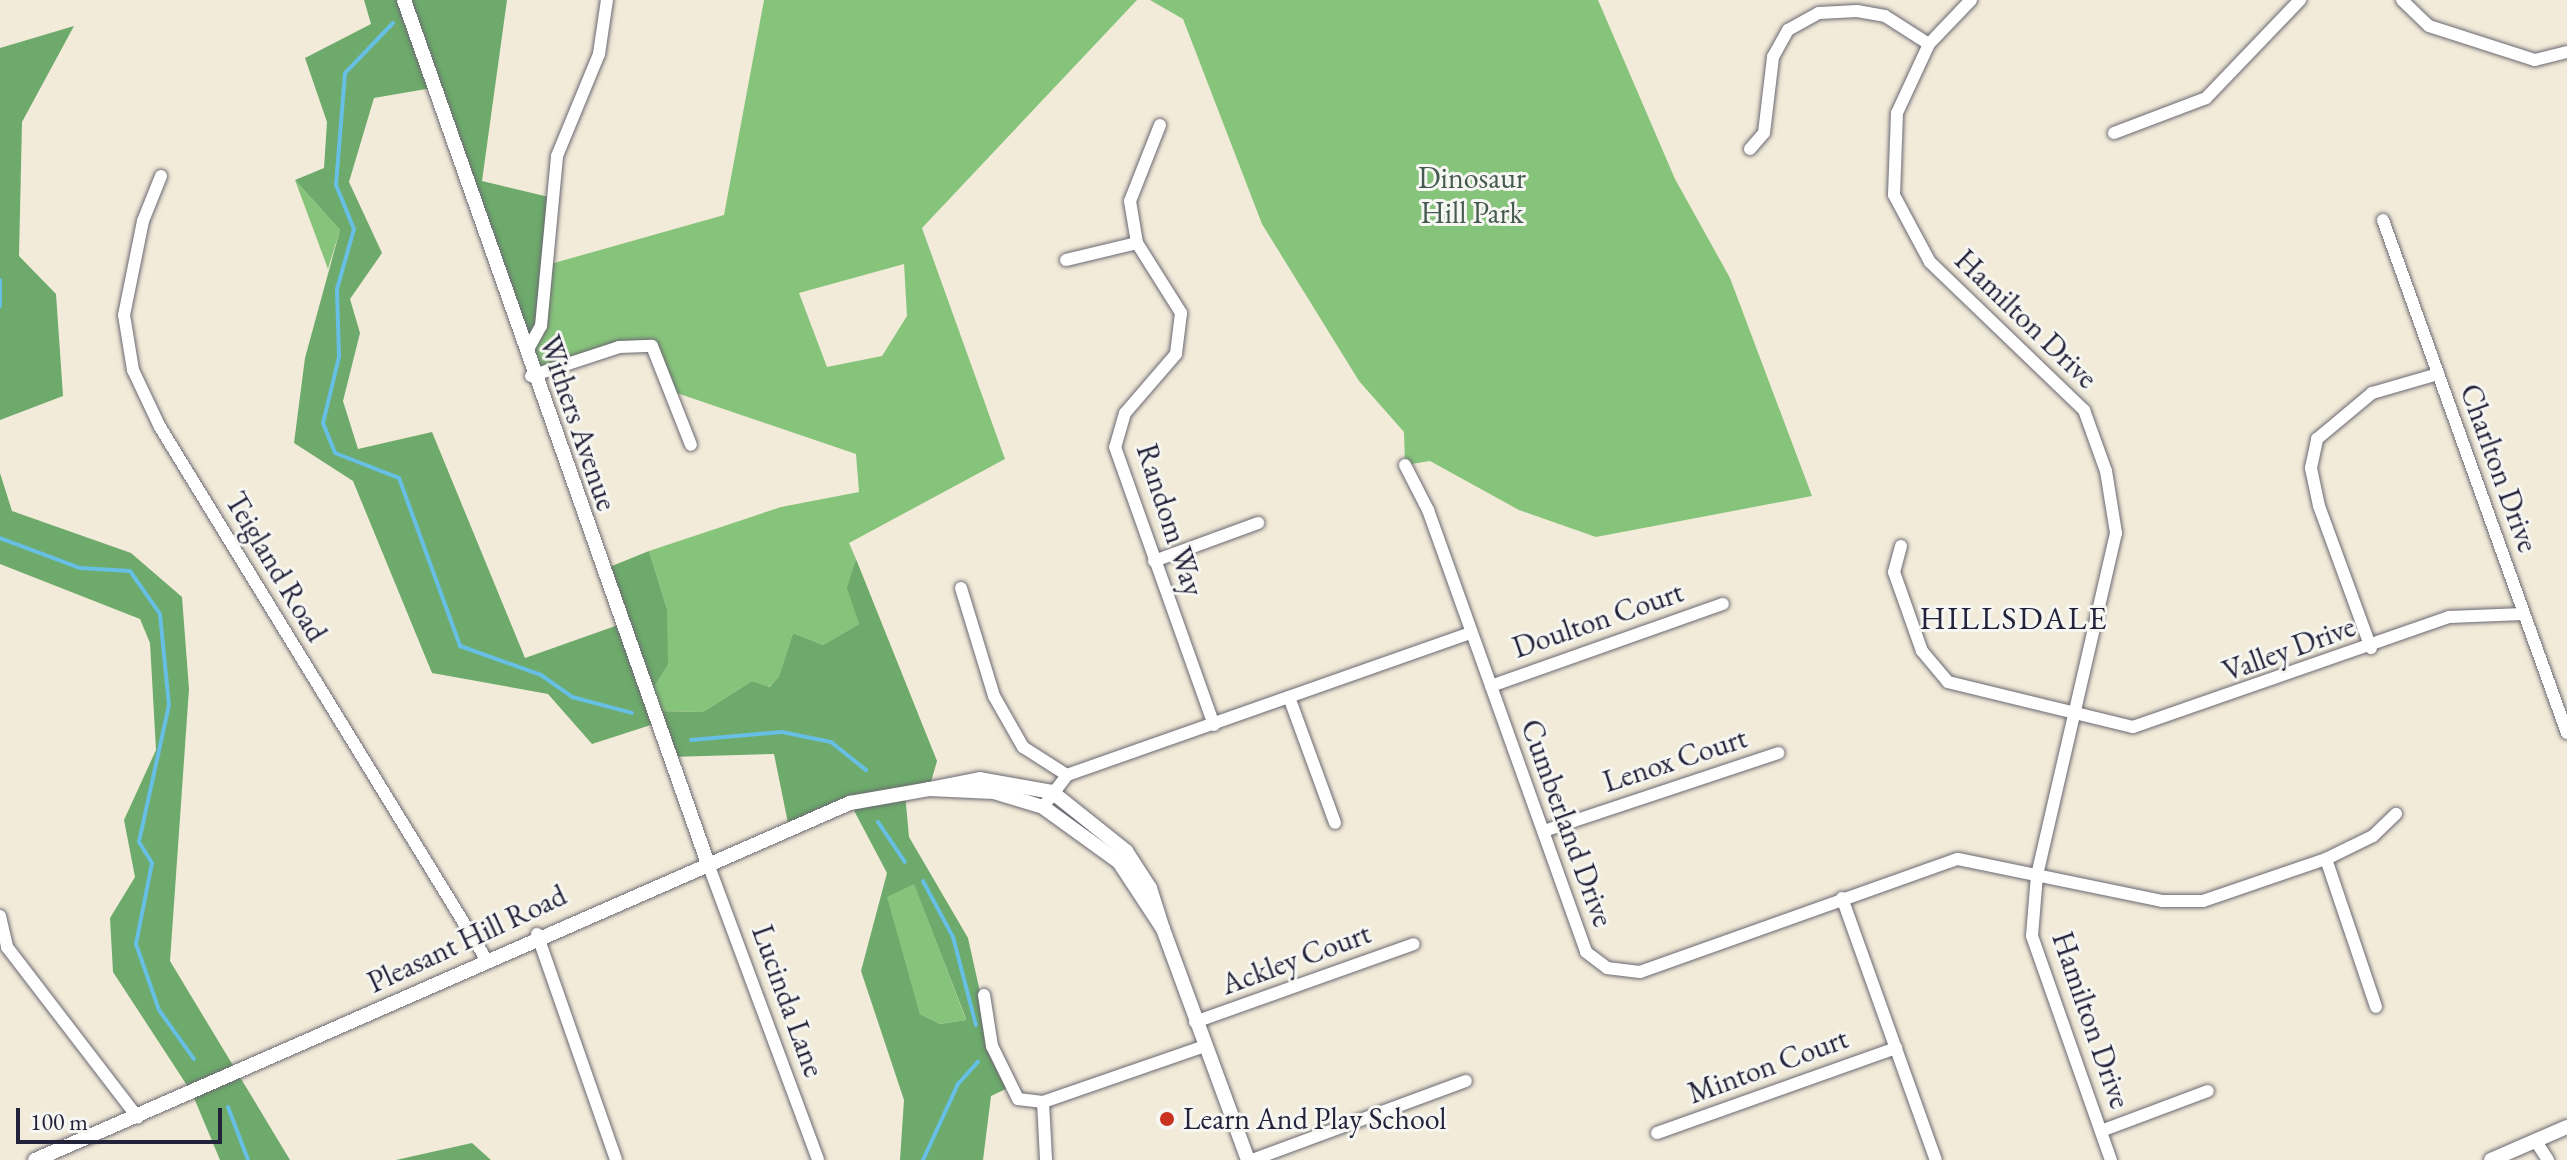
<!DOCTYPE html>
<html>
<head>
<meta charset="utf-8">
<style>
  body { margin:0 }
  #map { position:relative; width:2567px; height:1160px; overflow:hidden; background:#f2ebd9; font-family:"EB Garamond",serif }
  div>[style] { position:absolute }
  .green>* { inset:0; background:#87c47b }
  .forest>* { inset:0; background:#6daa6b }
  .stream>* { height:4px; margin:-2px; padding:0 2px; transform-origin:2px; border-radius:2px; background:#67bfe4 }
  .roads { filter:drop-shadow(0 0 2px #6b6872) drop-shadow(0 0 2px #6b6872) }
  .minor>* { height:12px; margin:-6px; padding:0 6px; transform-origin:6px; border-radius:6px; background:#fff }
  .tertiary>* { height:14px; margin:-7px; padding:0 7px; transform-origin:7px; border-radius:7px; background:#fff }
  .dots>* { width:22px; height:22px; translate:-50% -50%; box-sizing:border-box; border:4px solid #f6f6f2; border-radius:50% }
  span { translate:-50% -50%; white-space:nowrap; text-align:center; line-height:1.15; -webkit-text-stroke:6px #f6f6f2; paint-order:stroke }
  .park-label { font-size:30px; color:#455b51 }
  .street-label { font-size:30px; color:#22223b }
  .poi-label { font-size:30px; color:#22223b }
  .left { translate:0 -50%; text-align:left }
  .neighbourhood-label { font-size:32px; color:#22223b; letter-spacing:2px }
  .scale { position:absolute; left:16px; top:1108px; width:206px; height:36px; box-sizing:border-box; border:4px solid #22223b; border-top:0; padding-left:10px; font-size:24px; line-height:28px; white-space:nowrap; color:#22223b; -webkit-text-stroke:6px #f6f6f2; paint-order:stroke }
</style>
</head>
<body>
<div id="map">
  <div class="green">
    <div style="clip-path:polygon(evenodd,764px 0,1137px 0,922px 228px,1005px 459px,849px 543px,856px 559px,848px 588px,859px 624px,823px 645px,793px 633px,779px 678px,768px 687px,752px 681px,703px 712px,653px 711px,648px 696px,667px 609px,649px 551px,781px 507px,859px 492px,856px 454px,668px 390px,661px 363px,641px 342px,531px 376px,527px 351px,547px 265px,724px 215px,764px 0,904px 264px,907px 316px,882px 356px,827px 367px,799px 293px,904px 264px)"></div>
    <div style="clip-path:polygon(1150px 0,1598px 0,1675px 179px,1730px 278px,1812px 496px,1596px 537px,1519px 510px,1430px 461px,1405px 465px,1404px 432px,1359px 381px,1262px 224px,1183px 19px)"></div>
    <div style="clip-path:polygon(295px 180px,340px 230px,328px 269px)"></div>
    <div style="clip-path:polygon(914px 883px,966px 1020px,940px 1024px,920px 1014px,886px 896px)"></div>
  </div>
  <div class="forest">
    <div style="clip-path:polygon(evenodd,364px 0,507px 0,482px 181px,553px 198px,541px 326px,527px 351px,432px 88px,374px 98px,349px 182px,382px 253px,350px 299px,360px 333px,343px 401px,358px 449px,432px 432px,525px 658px,621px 624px,602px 570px,649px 551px,667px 609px,668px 664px,648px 696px,653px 711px,703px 712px,752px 681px,769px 687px,779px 677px,793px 633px,823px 645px,859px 624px,847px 588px,856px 559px,937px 761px,929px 789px,905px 793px,909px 837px,968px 938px,992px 1046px,1012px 1086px,991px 1096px,983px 1160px,900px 1160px,904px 1100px,861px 971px,887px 873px,850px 803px,789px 828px,774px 754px,670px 757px,657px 723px,592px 744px,548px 694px,432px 673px,353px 481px,294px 443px,305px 358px,340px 230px,295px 180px,324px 168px,327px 122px,305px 58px,371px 24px,364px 0,914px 884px,966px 1019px,966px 1020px,940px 1024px,920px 1014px,887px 897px,914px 884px)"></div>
    <div style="clip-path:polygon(74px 26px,22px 122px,19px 256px,56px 294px,63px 396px,0 420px,0 48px)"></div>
    <div style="clip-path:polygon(0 473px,12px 511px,131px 553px,182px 597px,189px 689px,170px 961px,290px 1160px,220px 1160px,192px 1093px,113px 972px,110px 918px,135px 877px,124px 820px,156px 750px,150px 643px,140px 619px,0 564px)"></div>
    <div style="clip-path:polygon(472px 1143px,491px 1160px,396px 1160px)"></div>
  </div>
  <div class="stream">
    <div style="left:393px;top:23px;width:69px;rotate:133.8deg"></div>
    <div style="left:345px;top:73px;width:112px;rotate:94.6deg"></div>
    <div style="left:336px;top:185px;width:48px;rotate:67.8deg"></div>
    <div style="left:354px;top:229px;width:62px;rotate:105.8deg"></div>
    <div style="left:337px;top:289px;width:68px;rotate:88.3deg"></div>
    <div style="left:339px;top:357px;width:68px;rotate:103.6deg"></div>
    <div style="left:323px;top:423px;width:32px;rotate:68deg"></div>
    <div style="left:335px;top:453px;width:69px;rotate:21.3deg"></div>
    <div style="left:399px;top:478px;width:179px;rotate:70deg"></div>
    <div style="left:460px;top:646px;width:86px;rotate:19.7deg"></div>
    <div style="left:541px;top:675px;width:38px;rotate:35deg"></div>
    <div style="left:572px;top:697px;width:62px;rotate:14.9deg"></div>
    <div style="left:0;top:280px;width:26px;rotate:90deg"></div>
    <div style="left:0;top:538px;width:85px;rotate:20.6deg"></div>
    <div style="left:80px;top:568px;width:50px;rotate:3.4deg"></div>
    <div style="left:130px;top:571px;width:52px;rotate:55.1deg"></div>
    <div style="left:160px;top:614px;width:91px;rotate:84.4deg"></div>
    <div style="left:169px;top:705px;width:140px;rotate:102.4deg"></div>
    <div style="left:139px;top:842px;width:25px;rotate:58deg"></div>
    <div style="left:152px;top:863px;width:83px;rotate:101.2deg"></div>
    <div style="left:136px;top:944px;width:70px;rotate:70.8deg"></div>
    <div style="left:159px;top:1010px;width:60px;rotate:54.5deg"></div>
    <div style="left:691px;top:740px;width:91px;rotate:-5deg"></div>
    <div style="left:782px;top:732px;width:50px;rotate:11.5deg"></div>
    <div style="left:831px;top:742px;width:45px;rotate:38.7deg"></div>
    <div style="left:878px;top:822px;width:48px;rotate:56deg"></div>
    <div style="left:923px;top:881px;width:64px;rotate:61.8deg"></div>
    <div style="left:953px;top:937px;width:91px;rotate:75.4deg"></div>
    <div style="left:228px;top:1107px;width:57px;rotate:69.3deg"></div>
    <div style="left:923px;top:1160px;width:84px;rotate:-65.3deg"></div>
    <div style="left:958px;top:1084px;width:30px;rotate:-48deg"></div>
  </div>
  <div class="roads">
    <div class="minor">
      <div style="left:1971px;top:0;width:61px;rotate:133.7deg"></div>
      <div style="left:1929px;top:44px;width:76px;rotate:114.9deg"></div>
      <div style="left:1897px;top:113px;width:82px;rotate:92.1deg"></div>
      <div style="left:1894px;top:195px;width:76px;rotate:61.8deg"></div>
      <div style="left:1930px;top:262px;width:214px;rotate:43.9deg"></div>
      <div style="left:2084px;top:410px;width:65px;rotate:70.2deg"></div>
      <div style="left:2106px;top:471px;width:63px;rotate:80.8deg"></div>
      <div style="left:2116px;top:533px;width:351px;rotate:103deg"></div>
      <div style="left:2037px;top:875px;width:61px;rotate:94.7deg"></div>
      <div style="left:2032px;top:936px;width:238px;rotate:70.6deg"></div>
      <div style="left:2402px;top:0;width:37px;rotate:44deg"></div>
      <div style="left:2429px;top:26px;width:111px;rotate:17.8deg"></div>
      <div style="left:2535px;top:60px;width:33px;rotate:-14deg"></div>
      <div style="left:1160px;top:125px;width:82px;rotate:111.5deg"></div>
      <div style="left:1130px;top:201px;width:43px;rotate:80.5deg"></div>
      <div style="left:1137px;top:243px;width:83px;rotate:57.8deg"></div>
      <div style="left:1181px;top:313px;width:41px;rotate:97deg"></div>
      <div style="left:1176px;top:354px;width:78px;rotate:130.8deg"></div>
      <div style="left:1125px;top:413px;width:35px;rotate:106deg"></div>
      <div style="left:1115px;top:447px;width:295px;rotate:70.4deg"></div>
      <div style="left:2114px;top:133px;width:98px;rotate:-20.8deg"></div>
      <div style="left:2206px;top:98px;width:136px;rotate:-46.2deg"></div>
      <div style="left:1750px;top:149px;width:21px;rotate:-49deg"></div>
      <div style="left:1764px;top:133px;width:77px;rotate:-83.2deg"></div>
      <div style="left:1773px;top:57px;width:31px;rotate:-61deg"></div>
      <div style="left:1788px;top:30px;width:35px;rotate:-29deg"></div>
      <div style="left:1819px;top:13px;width:38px;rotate:-3deg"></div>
      <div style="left:1857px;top:11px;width:28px;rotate:10deg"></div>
      <div style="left:1885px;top:16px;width:52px;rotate:32.5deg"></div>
      <div style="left:161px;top:176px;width:48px;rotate:111.8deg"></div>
      <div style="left:143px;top:221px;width:96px;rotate:101.4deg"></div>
      <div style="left:124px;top:315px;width:56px;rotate:80.7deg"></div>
      <div style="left:133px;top:370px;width:63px;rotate:64.7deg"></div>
      <div style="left:160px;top:427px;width:624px;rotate:58.5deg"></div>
      <div style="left:2383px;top:220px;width:545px;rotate:70.27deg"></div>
      <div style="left:1066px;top:260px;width:73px;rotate:-13.5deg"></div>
      <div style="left:527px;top:351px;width:29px;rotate:-61deg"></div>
      <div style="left:541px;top:326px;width:171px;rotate:-84.6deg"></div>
      <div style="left:557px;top:156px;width:110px;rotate:-67.6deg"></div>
      <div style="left:599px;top:54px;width:55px;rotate:-81.6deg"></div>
      <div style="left:531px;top:376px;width:93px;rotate:-18.2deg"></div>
      <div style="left:619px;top:347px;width:33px;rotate:-2deg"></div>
      <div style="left:652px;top:346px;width:106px;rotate:68.5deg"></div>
      <div style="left:1405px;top:465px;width:51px;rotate:62.9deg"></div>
      <div style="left:1428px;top:510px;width:469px;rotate:70.3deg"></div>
      <div style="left:1586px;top:952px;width:26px;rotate:37deg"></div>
      <div style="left:1607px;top:968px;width:33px;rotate:7deg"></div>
      <div style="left:1640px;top:972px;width:337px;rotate:-19.6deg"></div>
      <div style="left:1958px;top:859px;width:208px;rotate:11.6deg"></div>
      <div style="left:2162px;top:901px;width:41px"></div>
      <div style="left:2203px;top:901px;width:130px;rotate:-18.9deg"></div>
      <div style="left:2326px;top:859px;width:52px;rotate:-26.1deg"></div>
      <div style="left:2373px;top:836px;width:32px;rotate:-44deg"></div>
      <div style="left:1901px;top:546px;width:27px;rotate:105deg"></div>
      <div style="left:1894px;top:572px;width:84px;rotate:70.5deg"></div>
      <div style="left:1922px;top:651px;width:40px;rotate:50deg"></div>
      <div style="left:1948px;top:682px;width:190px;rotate:13.7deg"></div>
      <div style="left:2133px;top:727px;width:335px;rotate:-19.2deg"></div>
      <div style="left:2449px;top:617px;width:74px;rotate:-2.3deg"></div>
      <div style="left:1154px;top:561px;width:111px;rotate:-20.1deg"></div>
      <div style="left:961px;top:588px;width:113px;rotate:73deg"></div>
      <div style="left:994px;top:696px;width:59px;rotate:60.4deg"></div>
      <div style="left:1023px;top:747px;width:52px;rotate:32.5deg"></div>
      <div style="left:2371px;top:648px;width:151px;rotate:-110.1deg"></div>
      <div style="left:2319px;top:506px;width:39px;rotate:-102deg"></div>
      <div style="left:2311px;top:468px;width:30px;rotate:-78deg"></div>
      <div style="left:2317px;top:439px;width:72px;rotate:-39.9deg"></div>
      <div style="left:2372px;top:393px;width:69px;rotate:-16.1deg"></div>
      <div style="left:1491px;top:686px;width:246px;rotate:-19.5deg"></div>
      <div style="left:1289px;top:697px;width:134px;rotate:69.9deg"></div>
      <div style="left:1043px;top:807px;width:40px;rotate:-53deg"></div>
      <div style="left:1067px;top:775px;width:428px;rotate:-19.4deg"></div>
      <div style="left:1544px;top:831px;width:247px;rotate:-18.4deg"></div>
      <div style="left:2326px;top:859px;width:156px;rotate:71.3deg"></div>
      <div style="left:707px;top:861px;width:319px;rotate:69.6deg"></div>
      <div style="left:1842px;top:898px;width:278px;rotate:70.3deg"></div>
      <div style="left:0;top:916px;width:32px;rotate:77deg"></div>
      <div style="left:7px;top:947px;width:215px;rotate:52.5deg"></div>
      <div style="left:537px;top:934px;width:239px;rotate:70.7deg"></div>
      <div style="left:984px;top:995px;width:52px;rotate:81.1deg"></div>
      <div style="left:992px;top:1046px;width:59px;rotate:63.9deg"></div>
      <div style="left:1018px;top:1099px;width:25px;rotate:7deg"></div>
      <div style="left:1043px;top:1102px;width:58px;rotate:87deg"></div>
      <div style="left:1195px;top:1022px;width:232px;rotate:-19.6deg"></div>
      <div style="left:1043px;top:1102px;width:171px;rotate:-19.1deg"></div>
      <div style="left:2101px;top:1131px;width:114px;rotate:-20.5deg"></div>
      <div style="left:1657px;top:1133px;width:254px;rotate:-19.6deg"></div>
      <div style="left:2535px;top:1140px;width:24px;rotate:57deg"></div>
      <div style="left:1252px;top:1160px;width:228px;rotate:-20.3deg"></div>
    </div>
    <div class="tertiary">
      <div style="left:404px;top:0;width:913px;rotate:70.61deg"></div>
      <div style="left:1163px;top:929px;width:246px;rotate:69.8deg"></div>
      <div style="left:35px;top:1160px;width:890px;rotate:-23.66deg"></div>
      <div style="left:850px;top:803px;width:80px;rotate:-10deg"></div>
      <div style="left:929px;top:789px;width:65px;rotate:2.6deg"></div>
      <div style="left:994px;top:792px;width:51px;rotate:17deg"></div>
      <div style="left:1043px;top:807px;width:94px;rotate:35.9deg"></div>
      <div style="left:1119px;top:862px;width:80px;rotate:56.7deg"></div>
      <div style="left:1163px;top:929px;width:43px;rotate:-107.6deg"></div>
      <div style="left:1150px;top:888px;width:44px;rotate:-123deg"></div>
      <div style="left:1126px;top:851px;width:95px;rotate:-141.4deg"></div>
      <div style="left:1052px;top:792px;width:73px;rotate:-169.8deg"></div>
      <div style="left:980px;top:779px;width:52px;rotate:168.9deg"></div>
      <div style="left:2491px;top:1160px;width:83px;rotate:-23.5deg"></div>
    </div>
  </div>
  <div class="dots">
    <div style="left:1167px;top:1119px;background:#c8321e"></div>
  </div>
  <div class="park-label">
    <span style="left:1472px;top:195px">Dinosaur<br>Hill Park</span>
  </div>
  <div class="street-label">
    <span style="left:2026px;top:319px;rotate:44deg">Hamilton Drive</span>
    <span style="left:578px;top:423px;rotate:71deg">Withers Avenue</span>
    <span style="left:2499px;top:468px;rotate:70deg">Charlton Drive</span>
    <span style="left:1170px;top:520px;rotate:72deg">Random Way</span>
    <span style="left:276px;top:567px;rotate:59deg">Teigland Road</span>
    <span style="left:1598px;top:620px;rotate:-19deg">Doulton Court</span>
    <span style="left:2289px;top:649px;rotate:-20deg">Valley Drive</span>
    <span style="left:1675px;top:760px;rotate:-18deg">Lenox Court</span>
    <span style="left:1567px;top:823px;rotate:70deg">Cumberland Drive</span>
    <span style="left:467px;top:939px;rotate:-25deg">Pleasant Hill Road</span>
    <span style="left:1296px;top:959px;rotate:-20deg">Ackley Court</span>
    <span style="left:788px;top:1001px;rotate:70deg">Lucinda Lane</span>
    <span style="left:2091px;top:1020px;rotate:71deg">Hamilton Drive</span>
    <span style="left:1768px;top:1066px;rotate:-20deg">Minton Court</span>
  </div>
  <div class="poi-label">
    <span class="left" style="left:1183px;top:1119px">Learn And Play School</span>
  </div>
  <div class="neighbourhood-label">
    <span style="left:2014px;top:618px">HILLSDALE</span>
  </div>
  <div class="scale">100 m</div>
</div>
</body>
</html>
